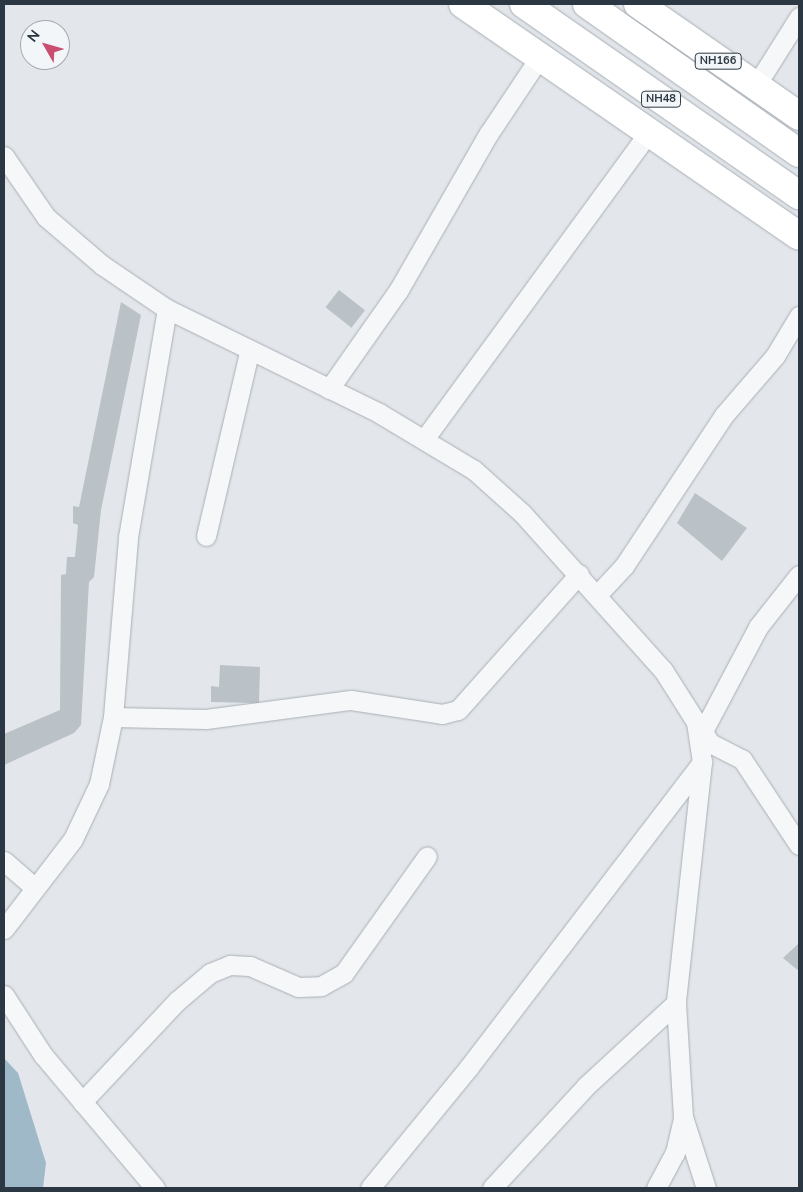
<!DOCTYPE html>
<html>
<head>
<meta charset="utf-8">
<style>
  body { margin:0 }
  #map { position:relative; width:803px; height:1192px; overflow:hidden; background:#e3e7eb; font-family:"Nunito Sans",sans-serif }
  div>[style] { position:absolute }
  .water>* { inset:0; background:#a0b9c9 }
  .building>* { inset:0; background:#bac1c7; transform-origin:0 0 }
  .roads { filter:drop-shadow(0 0 1px #a8afb5) drop-shadow(0 0 1px #a8afb5) }
  .minor>* { height:19px; margin:-9.5px; padding:0 9.5px; transform-origin:9.5px; border-radius:9.5px; background:#f6f7f9 }
  .trunk>* { height:28px; margin:-14px; padding:0 14px; transform-origin:14px; border-radius:14px; background:#fff }
  span { translate:-50% -50%; white-space:nowrap; text-align:center; line-height:1.15; -webkit-text-stroke:4.5px #f3f6f8; paint-order:stroke }
  .shield-label span { padding:1px 4px; background:#f3f6f8; border:1px solid; border-radius:4px; -webkit-text-stroke-width:0 }
  .shield-label { font-size:11px; color:#2b3742; font-weight:700 }
  .frame { position:absolute; inset:0; border:5px solid #2b3742; pointer-events:none }
  .north { position:absolute; left:20px; top:20px; width:50px; height:50px; box-sizing:border-box; background:#f3f6f8; border:1px solid #a3aaaf; border-radius:50%; rotate:308deg; font-size:14px; font-weight:700; line-height:20px; text-align:center; color:#2b3742 }
  .north::after { content:''; display:block; margin:auto; width:18px; height:22px; background:#ca4e6f; clip-path:polygon(50% 0,100% 100%,50% 72%,0 100%) }
</style>
</head>
<body>
<div id="map">
  <div class="water">
    <div style="clip-path:polygon(4px 1058px,18px 1073px,46px 1163px,43px 1188px,4px 1188px)"></div>
  </div>
  <div class="building">
    <div style="left:339px;top:290px;width:33px;height:22px;rotate:38deg"></div>
    <div style="clip-path:polygon(121px 302px,141px 315px,101px 510px,94px 577px,89px 582px,81px 725px,74px 733px,4px 765px,4px 734px,60px 710px,61px 575px,66px 574px,67px 557px,75px 557px,78px 525px,73px 523px,73px 506px,79px 507px)"></div>
    <div style="clip-path:polygon(695px 493px,747px 528px,722px 561px,677px 523px)"></div>
    <div style="clip-path:polygon(220px 665px,260px 667px,259px 703px,211px 702px,211px 686px,219px 687px)"></div>
    <div style="clip-path:polygon(799px 943px,799px 971px,783px 958px)"></div>
  </div>
  <div class="roads">
    <div class="minor">
      <div style="left:755px;top:87px;width:83px;rotate:-57.8deg"></div>
      <div style="left:4px;top:156px;width:74px;rotate:55.5deg"></div>
      <div style="left:46px;top:217px;width:74px;rotate:40.6deg"></div>
      <div style="left:102px;top:265px;width:78px;rotate:34.1deg"></div>
      <div style="left:167px;top:309px;width:236px;rotate:26.1deg"></div>
      <div style="left:379px;top:413px;width:111px;rotate:31deg"></div>
      <div style="left:474px;top:470px;width:64px;rotate:41.9deg"></div>
      <div style="left:522px;top:513px;width:211px;rotate:48.1deg"></div>
      <div style="left:663px;top:670px;width:62px;rotate:57.6deg"></div>
      <div style="left:696px;top:722px;width:40px;rotate:81.5deg"></div>
      <div style="left:702px;top:762px;width:242px;rotate:96.2deg"></div>
      <div style="left:676px;top:1003px;width:114px;rotate:86.5deg"></div>
      <div style="left:683px;top:1117px;width:75px;rotate:72.1deg"></div>
      <div style="left:329px;top:389px;width:120px;rotate:-54.9deg"></div>
      <div style="left:398px;top:291px;width:182px;rotate:-60.1deg"></div>
      <div style="left:489px;top:133px;width:90px;rotate:-56.3deg"></div>
      <div style="left:425px;top:438px;width:379px;rotate:-53.8deg"></div>
      <div style="left:206px;top:536px;width:189px;rotate:-76.8deg"></div>
      <div style="left:597px;top:595px;width:40px;rotate:-47deg"></div>
      <div style="left:624px;top:566px;width:181px;rotate:-56.5deg"></div>
      <div style="left:724px;top:415px;width:78px;rotate:-49.2deg"></div>
      <div style="left:775px;top:356px;width:47px;rotate:-59deg"></div>
      <div style="left:113px;top:717px;width:93px;rotate:1.2deg"></div>
      <div style="left:206px;top:719px;width:146px;rotate:-7.5deg"></div>
      <div style="left:351px;top:700px;width:92px;rotate:8.7deg"></div>
      <div style="left:442px;top:714px;width:16px;rotate:-14deg"></div>
      <div style="left:458px;top:710px;width:182px;rotate:-48.3deg"></div>
      <div style="left:699px;top:725px;width:21px;rotate:59deg"></div>
      <div style="left:710px;top:743px;width:36px;rotate:27deg"></div>
      <div style="left:742px;top:759px;width:103px;rotate:56.5deg"></div>
      <div style="left:703px;top:731px;width:118px;rotate:-62.1deg"></div>
      <div style="left:758px;top:627px;width:66px;rotate:-51.7deg"></div>
      <div style="left:4px;top:861px;width:40px;rotate:41deg"></div>
      <div style="left:4px;top:929px;width:113px;rotate:-52.5deg"></div>
      <div style="left:73px;top:839px;width:61px;rotate:-64.7deg"></div>
      <div style="left:99px;top:784px;width:68px;rotate:-78.2deg"></div>
      <div style="left:113px;top:717px;width:181px;rotate:-85.2deg"></div>
      <div style="left:128px;top:537px;width:231px;rotate:-80.3deg"></div>
      <div style="left:4px;top:995px;width:72px;rotate:57deg"></div>
      <div style="left:43px;top:1055px;width:174px;rotate:49.9deg"></div>
      <div style="left:82px;top:1102px;width:139px;rotate:-46.8deg"></div>
      <div style="left:177px;top:1001px;width:43px;rotate:-40.3deg"></div>
      <div style="left:210px;top:973px;width:22px;rotate:-22deg"></div>
      <div style="left:230px;top:965px;width:20px;rotate:3deg"></div>
      <div style="left:250px;top:966px;width:52px;rotate:23.6deg"></div>
      <div style="left:298px;top:987px;width:23px;rotate:-2deg"></div>
      <div style="left:321px;top:986px;width:26px;rotate:-29deg"></div>
      <div style="left:344px;top:973px;width:143px;rotate:-54.6deg"></div>
      <div style="left:370px;top:1188px;width:156px;rotate:-50.7deg"></div>
      <div style="left:469px;top:1067px;width:384px;rotate:-52.6deg"></div>
      <div style="left:492px;top:1188px;width:139px;rotate:-47.3deg"></div>
      <div style="left:586px;top:1086px;width:122px;rotate:-42.7deg"></div>
      <div style="left:656px;top:1188px;width:40px;rotate:-62deg"></div>
      <div style="left:675px;top:1153px;width:36px;rotate:-77deg"></div>
    </div>
    <div class="trunk">
      <div style="left:463px;top:4px;width:408px;rotate:34.6deg"></div>
      <div style="left:524px;top:4px;width:335px;rotate:34.8deg"></div>
      <div style="left:587px;top:4px;width:259px;rotate:35.1deg"></div>
      <div style="left:638px;top:4px;width:196px;rotate:34.8deg"></div>
    </div>
  </div>
  <div class="shield-label">
    <span style="left:718px;top:61px">NH166</span>
    <span style="left:661px;top:99px">NH48</span>
  </div>
  <div class="frame"></div>
  <div class="north">N</div>
</div>
</body>
</html>
